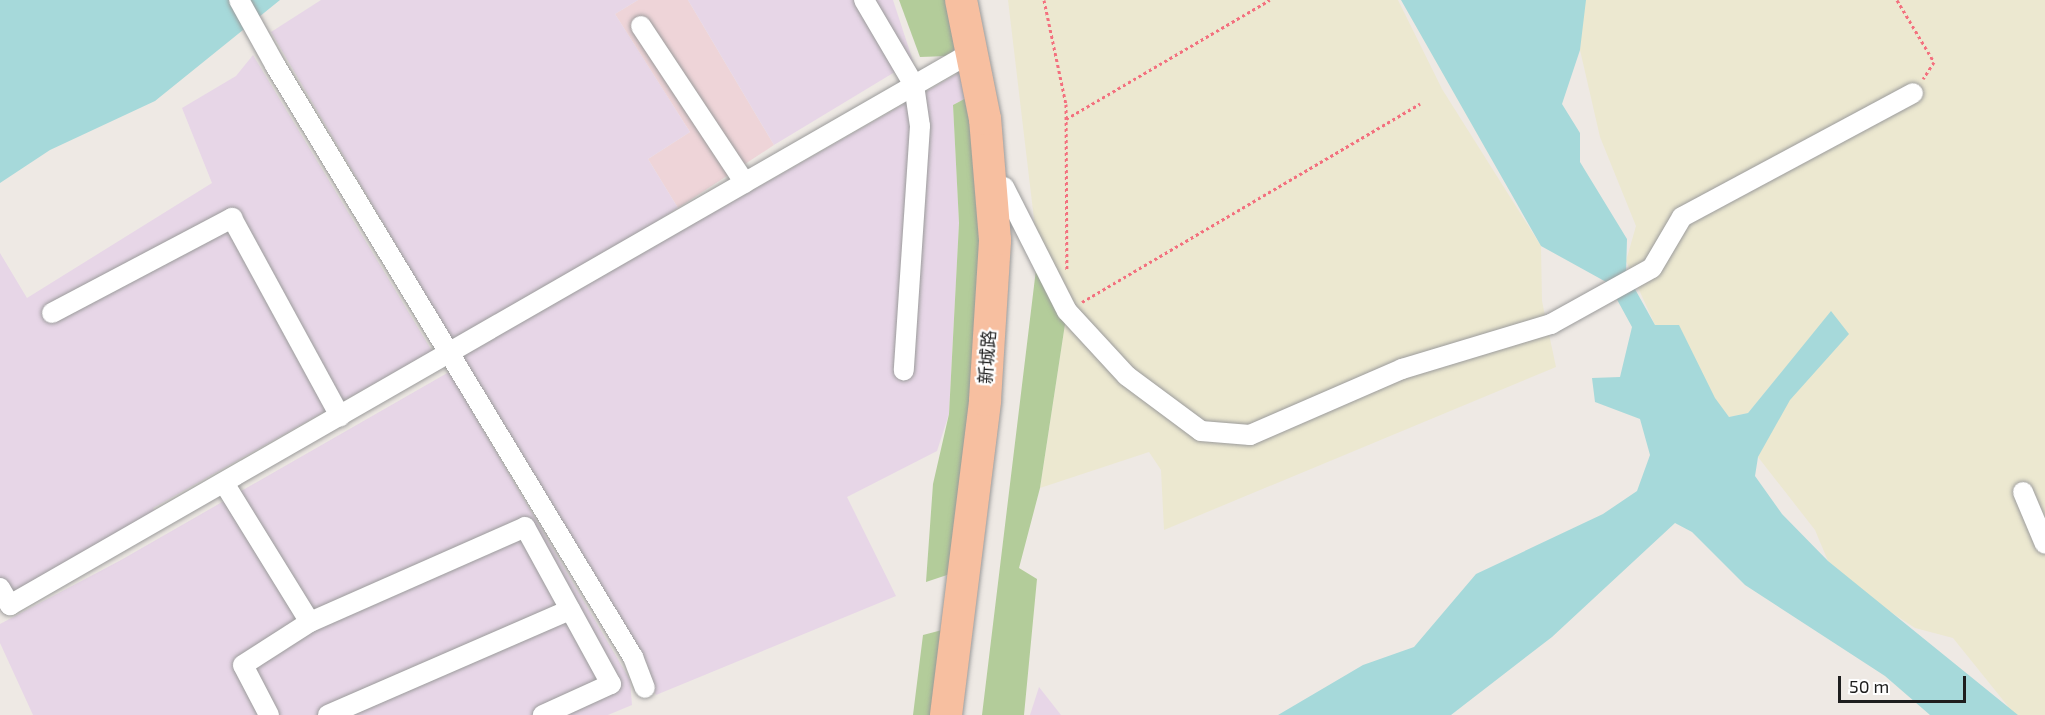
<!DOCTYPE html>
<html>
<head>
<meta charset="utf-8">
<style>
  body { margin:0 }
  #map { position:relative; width:2045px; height:715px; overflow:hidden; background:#eee9e4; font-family:"Exo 2","Noto Sans SC",sans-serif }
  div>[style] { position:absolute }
  .commercial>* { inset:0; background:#eed4d8 }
  .industrial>* { inset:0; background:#e7d6e7 }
  .farmland>* { inset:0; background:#ece8d0 }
  .forest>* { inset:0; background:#b3cc9a }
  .water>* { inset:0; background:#a6d9da }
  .path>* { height:3px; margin-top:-1.5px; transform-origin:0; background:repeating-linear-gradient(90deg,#f3707e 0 3px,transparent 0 6px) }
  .roads { filter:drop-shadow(0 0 2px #9b9b9b) drop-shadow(0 0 2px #9b9b9b) }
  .street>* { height:20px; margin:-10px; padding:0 10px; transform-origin:10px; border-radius:10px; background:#fff }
  .primary>* { height:32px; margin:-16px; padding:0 16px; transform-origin:16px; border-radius:16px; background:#f7bfa0 }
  span { translate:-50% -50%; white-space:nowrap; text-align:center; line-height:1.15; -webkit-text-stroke:4.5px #fff; paint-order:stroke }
  .street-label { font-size:18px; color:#1e1e1e }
  .scale { position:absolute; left:1838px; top:676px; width:128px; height:27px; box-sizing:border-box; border:3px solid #1e1e1e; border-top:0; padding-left:8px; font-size:18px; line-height:21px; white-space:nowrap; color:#1e1e1e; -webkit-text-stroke:4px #fff; paint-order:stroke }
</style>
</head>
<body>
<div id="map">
  <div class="commercial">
    <div style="clip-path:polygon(638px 0,688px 0,774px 145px,678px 208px,648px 159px,690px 132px,615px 14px)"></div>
  </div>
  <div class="industrial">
    <div style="clip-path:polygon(321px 0,638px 0,615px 14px,690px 132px,648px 159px,678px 208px,566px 279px,453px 342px,271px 32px)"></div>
    <div style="clip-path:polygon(688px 0,893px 0,913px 61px,774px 145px)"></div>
    <div style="clip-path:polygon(253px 55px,432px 351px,153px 508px,159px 520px,10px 605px,0 589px,0 253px,27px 298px,212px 183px,182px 108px,236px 76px)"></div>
    <div style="clip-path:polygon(962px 71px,970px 96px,953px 105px,959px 223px,949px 414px,937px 451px,847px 497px,896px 596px,656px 695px,605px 596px,460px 357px)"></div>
    <div style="clip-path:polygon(449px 372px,630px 680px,632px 705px,608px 715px,33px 715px,0 643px,0 624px,121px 560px)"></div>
    <div style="clip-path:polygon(1039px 687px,1061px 715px,1030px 715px)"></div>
  </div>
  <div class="farmland">
    <div style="clip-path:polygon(1008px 0,1398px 0,1442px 89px,1541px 246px,1542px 301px,1556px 367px,1164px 530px,1161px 470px,1149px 452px,1040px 488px,1067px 311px,1038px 253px)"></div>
    <div style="clip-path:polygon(1584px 0,2045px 0,2045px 715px,2015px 715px,1953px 638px,1915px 628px,1874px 601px,1828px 561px,1815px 530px,1758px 457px,1831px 312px,1748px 413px,1729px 417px,1655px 325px,1626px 261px,1636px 226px,1600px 137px,1580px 50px)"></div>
  </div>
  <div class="forest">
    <div style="clip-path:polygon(899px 0,950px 0,960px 44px,948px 56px,920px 57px)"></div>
    <div style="clip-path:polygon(970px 96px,986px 254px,950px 574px,926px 582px,933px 484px,949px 414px,959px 223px,953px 105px)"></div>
    <div style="clip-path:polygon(1038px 253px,1067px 311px,1040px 488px,1019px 568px,1037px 579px,1024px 715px,982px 715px)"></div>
    <div style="clip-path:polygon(946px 629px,936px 715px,913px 715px,923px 635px)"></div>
  </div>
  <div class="water">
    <div style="clip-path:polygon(0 0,280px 0,155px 101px,50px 150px,0 183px)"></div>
    <div style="clip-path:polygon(1401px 0,1586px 0,1580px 50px,1562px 104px,1580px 133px,1580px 162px,1627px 239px,1626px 273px,1655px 325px,1679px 325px,1715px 398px,1729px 417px,1748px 413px,1831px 311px,1849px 334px,1790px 400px,1758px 457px,1755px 476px,1782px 514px,1828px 561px,2018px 715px,1930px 715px,1885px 676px,1745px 585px,1692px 532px,1675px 523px,1552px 637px,1451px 715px,1278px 715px,1363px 665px,1414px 647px,1476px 574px,1603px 514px,1637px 491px,1650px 455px,1640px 419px,1595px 402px,1592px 378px,1620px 377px,1632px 327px,1608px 283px,1541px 246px)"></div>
  </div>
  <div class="path">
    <div style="left:1044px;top:0;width:106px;rotate:78.1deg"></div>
    <div style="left:1066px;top:104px;width:166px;rotate:89.7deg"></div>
    <div style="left:1897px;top:0;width:72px;rotate:59.2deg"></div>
    <div style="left:1934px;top:62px;width:20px;rotate:123deg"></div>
    <div style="left:1066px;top:119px;width:236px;rotate:-30.3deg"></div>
    <div style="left:1082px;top:302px;width:392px;rotate:-30.4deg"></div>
  </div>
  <div class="roads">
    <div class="street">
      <div style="left:239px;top:0;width:74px;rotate:61deg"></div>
      <div style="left:275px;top:65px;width:692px;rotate:58.84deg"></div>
      <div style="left:633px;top:657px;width:33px;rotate:69deg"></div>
      <div style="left:864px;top:0;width:99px;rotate:59.5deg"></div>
      <div style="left:914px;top:85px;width:41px;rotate:81.7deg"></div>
      <div style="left:920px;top:126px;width:245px;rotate:93.8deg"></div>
      <div style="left:641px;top:26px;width:188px;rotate:56.5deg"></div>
      <div style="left:1004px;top:187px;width:139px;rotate:63.1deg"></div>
      <div style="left:1067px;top:311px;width:88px;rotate:47.3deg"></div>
      <div style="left:1127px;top:376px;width:92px;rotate:36.6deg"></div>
      <div style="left:1201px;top:431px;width:49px;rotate:4.7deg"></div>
      <div style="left:1250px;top:435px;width:166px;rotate:-23.5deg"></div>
      <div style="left:1402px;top:369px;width:156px;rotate:-16.8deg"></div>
      <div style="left:1551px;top:324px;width:115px;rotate:-29deg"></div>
      <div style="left:1652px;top:268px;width:59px;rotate:-59.5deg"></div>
      <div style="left:1682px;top:217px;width:262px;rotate:-28.2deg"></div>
      <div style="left:52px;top:313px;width:204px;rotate:-27.8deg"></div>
      <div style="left:232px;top:218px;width:226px;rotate:61.4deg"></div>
      <div style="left:224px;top:483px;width:163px;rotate:58.3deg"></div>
      <div style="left:2023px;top:492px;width:56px;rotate:67.1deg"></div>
      <div style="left:0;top:588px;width:20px;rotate:60deg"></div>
      <div style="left:10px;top:605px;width:1110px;rotate:-29.89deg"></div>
      <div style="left:269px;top:715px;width:56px;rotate:-117.5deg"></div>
      <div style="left:243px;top:665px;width:80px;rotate:-32.7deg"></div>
      <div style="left:310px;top:622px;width:235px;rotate:-23.8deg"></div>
      <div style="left:525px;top:527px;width:179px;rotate:61.3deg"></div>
      <div style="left:611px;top:684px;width:75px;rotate:155.5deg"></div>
      <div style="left:328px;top:715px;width:264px;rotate:-23.5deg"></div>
    </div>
    <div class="primary">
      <div style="left:946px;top:715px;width:317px;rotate:-82.9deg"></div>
      <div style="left:985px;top:400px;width:160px;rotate:-86.4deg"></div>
      <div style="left:995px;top:240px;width:121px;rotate:-94.7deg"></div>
      <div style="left:985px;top:119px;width:121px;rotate:-101.4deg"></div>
    </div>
  </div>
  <div class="street-label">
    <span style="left:987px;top:357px;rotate:-86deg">新城路</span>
  </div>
  <div class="scale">50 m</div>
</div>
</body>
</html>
